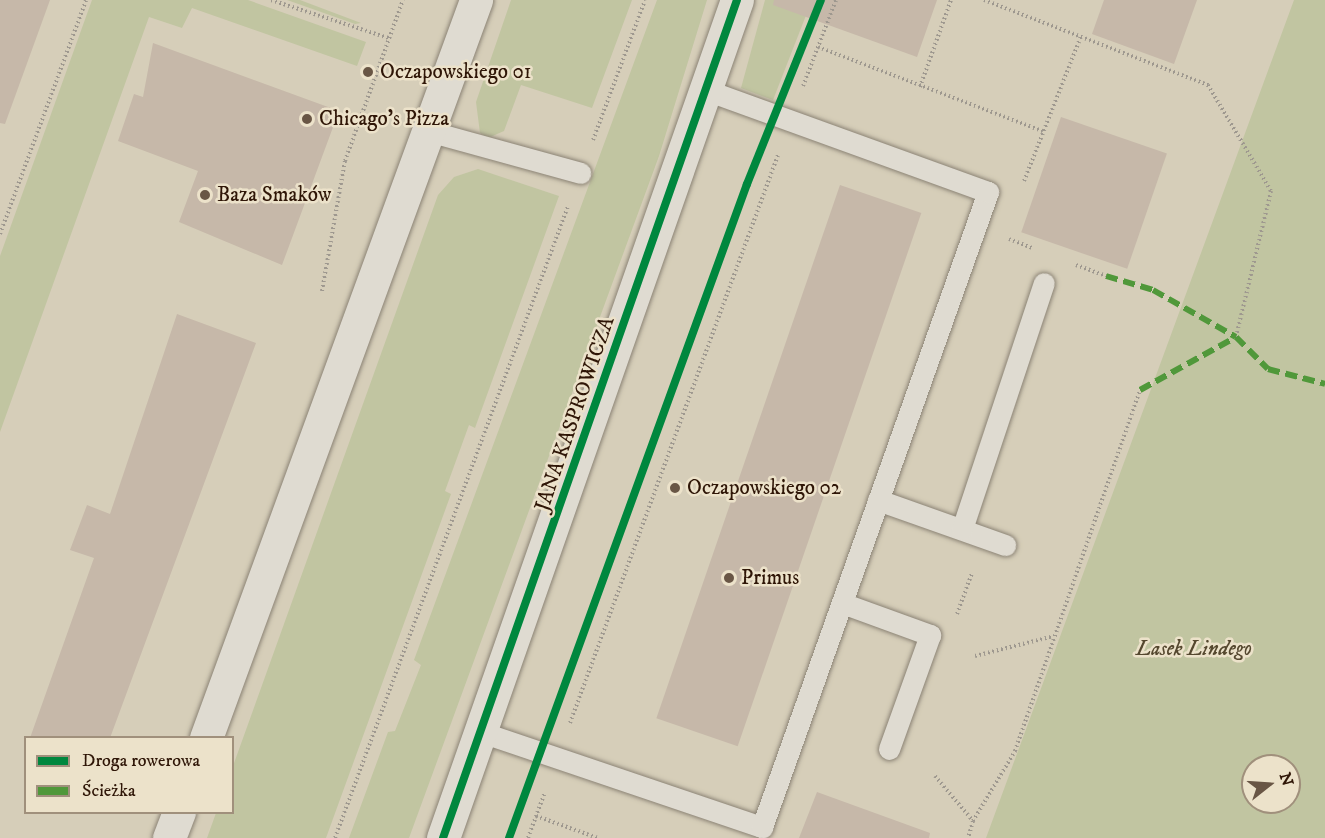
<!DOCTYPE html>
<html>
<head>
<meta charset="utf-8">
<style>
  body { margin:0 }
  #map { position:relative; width:1325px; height:838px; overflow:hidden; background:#d6ceb9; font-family:"IM FELL DW Pica",serif }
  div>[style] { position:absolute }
  .green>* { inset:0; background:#c1c5a1 }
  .building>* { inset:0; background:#c6b8a9; transform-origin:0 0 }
  .path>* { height:4px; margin-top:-2px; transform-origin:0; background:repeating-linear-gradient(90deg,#9e988f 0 1.5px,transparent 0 4.5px) }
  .roads { filter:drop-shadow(0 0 2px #8b8375) drop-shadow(0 0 2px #8b8375) }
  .service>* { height:21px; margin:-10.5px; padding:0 10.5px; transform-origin:10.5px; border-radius:10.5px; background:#dfdbd1 }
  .tertiary>* { height:33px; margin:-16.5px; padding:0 16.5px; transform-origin:16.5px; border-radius:16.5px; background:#dfdbd1 }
  .quiet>* { height:6px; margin-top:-3px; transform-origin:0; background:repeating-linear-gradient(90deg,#50983a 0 12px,transparent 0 18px) }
  .cycleway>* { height:8px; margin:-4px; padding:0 4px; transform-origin:4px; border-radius:4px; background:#00873e }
  .dots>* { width:16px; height:16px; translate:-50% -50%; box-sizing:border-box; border:3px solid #ece2ca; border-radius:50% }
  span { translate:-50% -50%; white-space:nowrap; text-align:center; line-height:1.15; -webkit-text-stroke:5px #ece2ca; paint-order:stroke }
  .poi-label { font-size:21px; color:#2f1607 }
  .left { translate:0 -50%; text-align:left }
  .street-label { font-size:21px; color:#2f1607 }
  .park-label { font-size:21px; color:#55482f; font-style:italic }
  .legend { position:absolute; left:24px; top:736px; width:210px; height:78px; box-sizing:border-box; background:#ece2ca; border:2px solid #a0907c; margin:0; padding:8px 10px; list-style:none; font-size:18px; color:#2f1607 }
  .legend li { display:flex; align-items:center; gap:12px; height:30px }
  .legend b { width:30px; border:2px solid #a0907c }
  .north { position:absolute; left:1241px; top:754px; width:60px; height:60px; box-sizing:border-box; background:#ece2ca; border:2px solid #a0907c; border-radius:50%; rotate:73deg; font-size:16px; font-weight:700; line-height:24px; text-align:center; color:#2f1607 }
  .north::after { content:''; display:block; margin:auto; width:21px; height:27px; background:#695645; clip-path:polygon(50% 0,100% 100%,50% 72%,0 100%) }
</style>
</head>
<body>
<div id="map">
  <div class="green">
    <div style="clip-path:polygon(92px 0,248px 0,366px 42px,357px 66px,192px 8px,182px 28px,149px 17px,0 432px,0 256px)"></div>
    <div style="clip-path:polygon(287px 0,300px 0,361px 23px,355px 24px)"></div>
    <div style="clip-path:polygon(511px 0,632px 0,592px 108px,521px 85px,504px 131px,488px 138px,480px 133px,476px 102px)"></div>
    <div style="clip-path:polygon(657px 0,707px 0,659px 156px,409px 838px,349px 838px,388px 732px,395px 731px,421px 665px,414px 660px)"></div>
    <div style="clip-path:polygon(765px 0,812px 0,773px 100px,741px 88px)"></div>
    <div style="clip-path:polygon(evenodd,1294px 0,1325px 0,1325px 838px,986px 838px,1294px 0,1253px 766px,1289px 766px,1289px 802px,1253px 802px,1253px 766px)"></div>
    <div style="clip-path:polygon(478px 169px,559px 196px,475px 428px,469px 425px,445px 491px,451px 494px,326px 838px,207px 838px,216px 813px,232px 812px,233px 766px,438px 195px,454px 177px)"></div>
  </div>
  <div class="building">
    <div style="clip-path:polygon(0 0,50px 0,5px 124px,0 123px)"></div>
    <div style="clip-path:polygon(774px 0,937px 0,917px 57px,773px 5px)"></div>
    <div style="clip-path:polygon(1104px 0,1197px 0,1174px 64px,1092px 34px)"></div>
    <div style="clip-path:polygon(153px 43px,339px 111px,282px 265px,179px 222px,198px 171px,118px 141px,134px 94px,143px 97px)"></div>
    <div style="left:1061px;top:117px;width:112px;height:122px;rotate:19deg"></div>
    <div style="left:840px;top:185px;width:86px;height:564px;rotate:19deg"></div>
    <div style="clip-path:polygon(177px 314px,256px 343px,110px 738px,30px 738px,94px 558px,70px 550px,87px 505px,110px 514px)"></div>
    <div style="clip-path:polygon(817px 792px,930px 833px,929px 838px,799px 838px)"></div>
  </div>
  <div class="path">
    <div style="left:271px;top:0;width:124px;rotate:17.9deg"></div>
    <div style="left:984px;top:0;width:240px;rotate:20.8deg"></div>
    <div style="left:1208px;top:85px;width:123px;rotate:59.3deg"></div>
    <div style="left:1271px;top:191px;width:150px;rotate:103.5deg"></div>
    <div style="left:818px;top:47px;width:240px;rotate:20.5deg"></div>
    <div style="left:803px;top:86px;width:92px;rotate:-69deg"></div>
    <div style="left:920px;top:87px;width:92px;rotate:-70.4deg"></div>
    <div style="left:593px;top:140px;width:149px;rotate:-69.6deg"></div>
    <div style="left:1024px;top:181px;width:156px;rotate:-68.5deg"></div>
    <div style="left:0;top:234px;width:249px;rotate:-69.8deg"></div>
    <div style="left:1009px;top:239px;width:26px;rotate:21deg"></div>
    <div style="left:1076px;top:265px;width:32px;rotate:20deg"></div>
    <div style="left:322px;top:291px;width:132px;rotate:-80deg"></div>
    <div style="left:345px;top:161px;width:171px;rotate:-70.2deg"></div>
    <div style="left:957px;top:614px;width:44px;rotate:-69.9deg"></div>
    <div style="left:975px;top:656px;width:81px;rotate:-14.2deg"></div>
    <div style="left:570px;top:723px;width:605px;rotate:-69.89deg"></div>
    <div style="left:935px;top:776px;width:59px;rotate:49.8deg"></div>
    <div style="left:973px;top:821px;width:18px;rotate:106deg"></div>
    <div style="left:536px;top:816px;width:66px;rotate:19.5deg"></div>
    <div style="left:973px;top:821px;width:82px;rotate:-59deg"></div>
    <div style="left:1015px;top:751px;width:382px;rotate:-70.9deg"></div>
    <div style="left:335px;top:838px;width:674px;rotate:-69.76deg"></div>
    <div style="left:528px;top:838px;width:49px;rotate:-69.7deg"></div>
  </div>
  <div class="roads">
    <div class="service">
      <div style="left:428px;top:131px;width:158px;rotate:15.4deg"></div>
      <div style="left:878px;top:500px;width:135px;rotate:19.5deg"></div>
      <div style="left:962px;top:529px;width:259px;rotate:-71.6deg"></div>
      <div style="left:842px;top:603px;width:94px;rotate:20deg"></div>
      <div style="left:930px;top:635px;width:121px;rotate:109.8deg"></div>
      <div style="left:481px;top:732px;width:297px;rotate:18.7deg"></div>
      <div style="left:762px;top:827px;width:674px;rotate:-70.41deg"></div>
      <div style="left:988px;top:192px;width:300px;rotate:-160.1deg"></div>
    </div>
    <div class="tertiary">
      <div style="left:206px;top:738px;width:786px;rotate:-69.9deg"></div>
      <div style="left:169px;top:838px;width:28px;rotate:-69deg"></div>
      <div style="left:443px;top:838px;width:888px;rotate:-70.67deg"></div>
    </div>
  </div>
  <div class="quiet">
    <div style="left:1106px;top:276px;width:49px;rotate:16.6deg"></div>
    <div style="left:1153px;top:290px;width:95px;rotate:29.5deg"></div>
    <div style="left:1140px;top:390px;width:110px;rotate:-28.9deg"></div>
    <div style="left:1236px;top:337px;width:45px;rotate:45deg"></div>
    <div style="left:1268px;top:369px;width:59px;rotate:14.7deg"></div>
  </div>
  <div class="cycleway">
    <div style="left:443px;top:838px;width:888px;rotate:-70.67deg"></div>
    <div style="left:509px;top:838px;width:696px;rotate:-70deg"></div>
    <div style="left:747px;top:184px;width:198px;rotate:-68.1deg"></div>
  </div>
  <div class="dots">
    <div style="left:368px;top:72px;background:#695645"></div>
    <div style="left:307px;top:119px;background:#695645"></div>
    <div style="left:205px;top:195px;background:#695645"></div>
    <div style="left:675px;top:488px;background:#695645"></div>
    <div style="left:729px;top:578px;background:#695645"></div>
  </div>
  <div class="poi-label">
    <span class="left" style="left:380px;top:72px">Oczapowskiego 01</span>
    <span class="left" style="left:319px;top:119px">Chicago's Pizza</span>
    <span class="left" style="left:217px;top:195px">Baza Smaków</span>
    <span class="left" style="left:687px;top:488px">Oczapowskiego 02</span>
    <span class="left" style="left:741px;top:578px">Primus</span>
  </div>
  <div class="street-label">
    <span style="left:575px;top:414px;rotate:-71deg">JANA KASPROWICZA</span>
  </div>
  <div class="park-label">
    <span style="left:1194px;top:649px">Lasek Lindego</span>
  </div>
  <ul class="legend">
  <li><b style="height:8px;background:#00873e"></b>Droga rowerowa</li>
  <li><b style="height:8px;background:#50983a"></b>Ścieżka</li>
  </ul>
  <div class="north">N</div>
</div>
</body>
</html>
